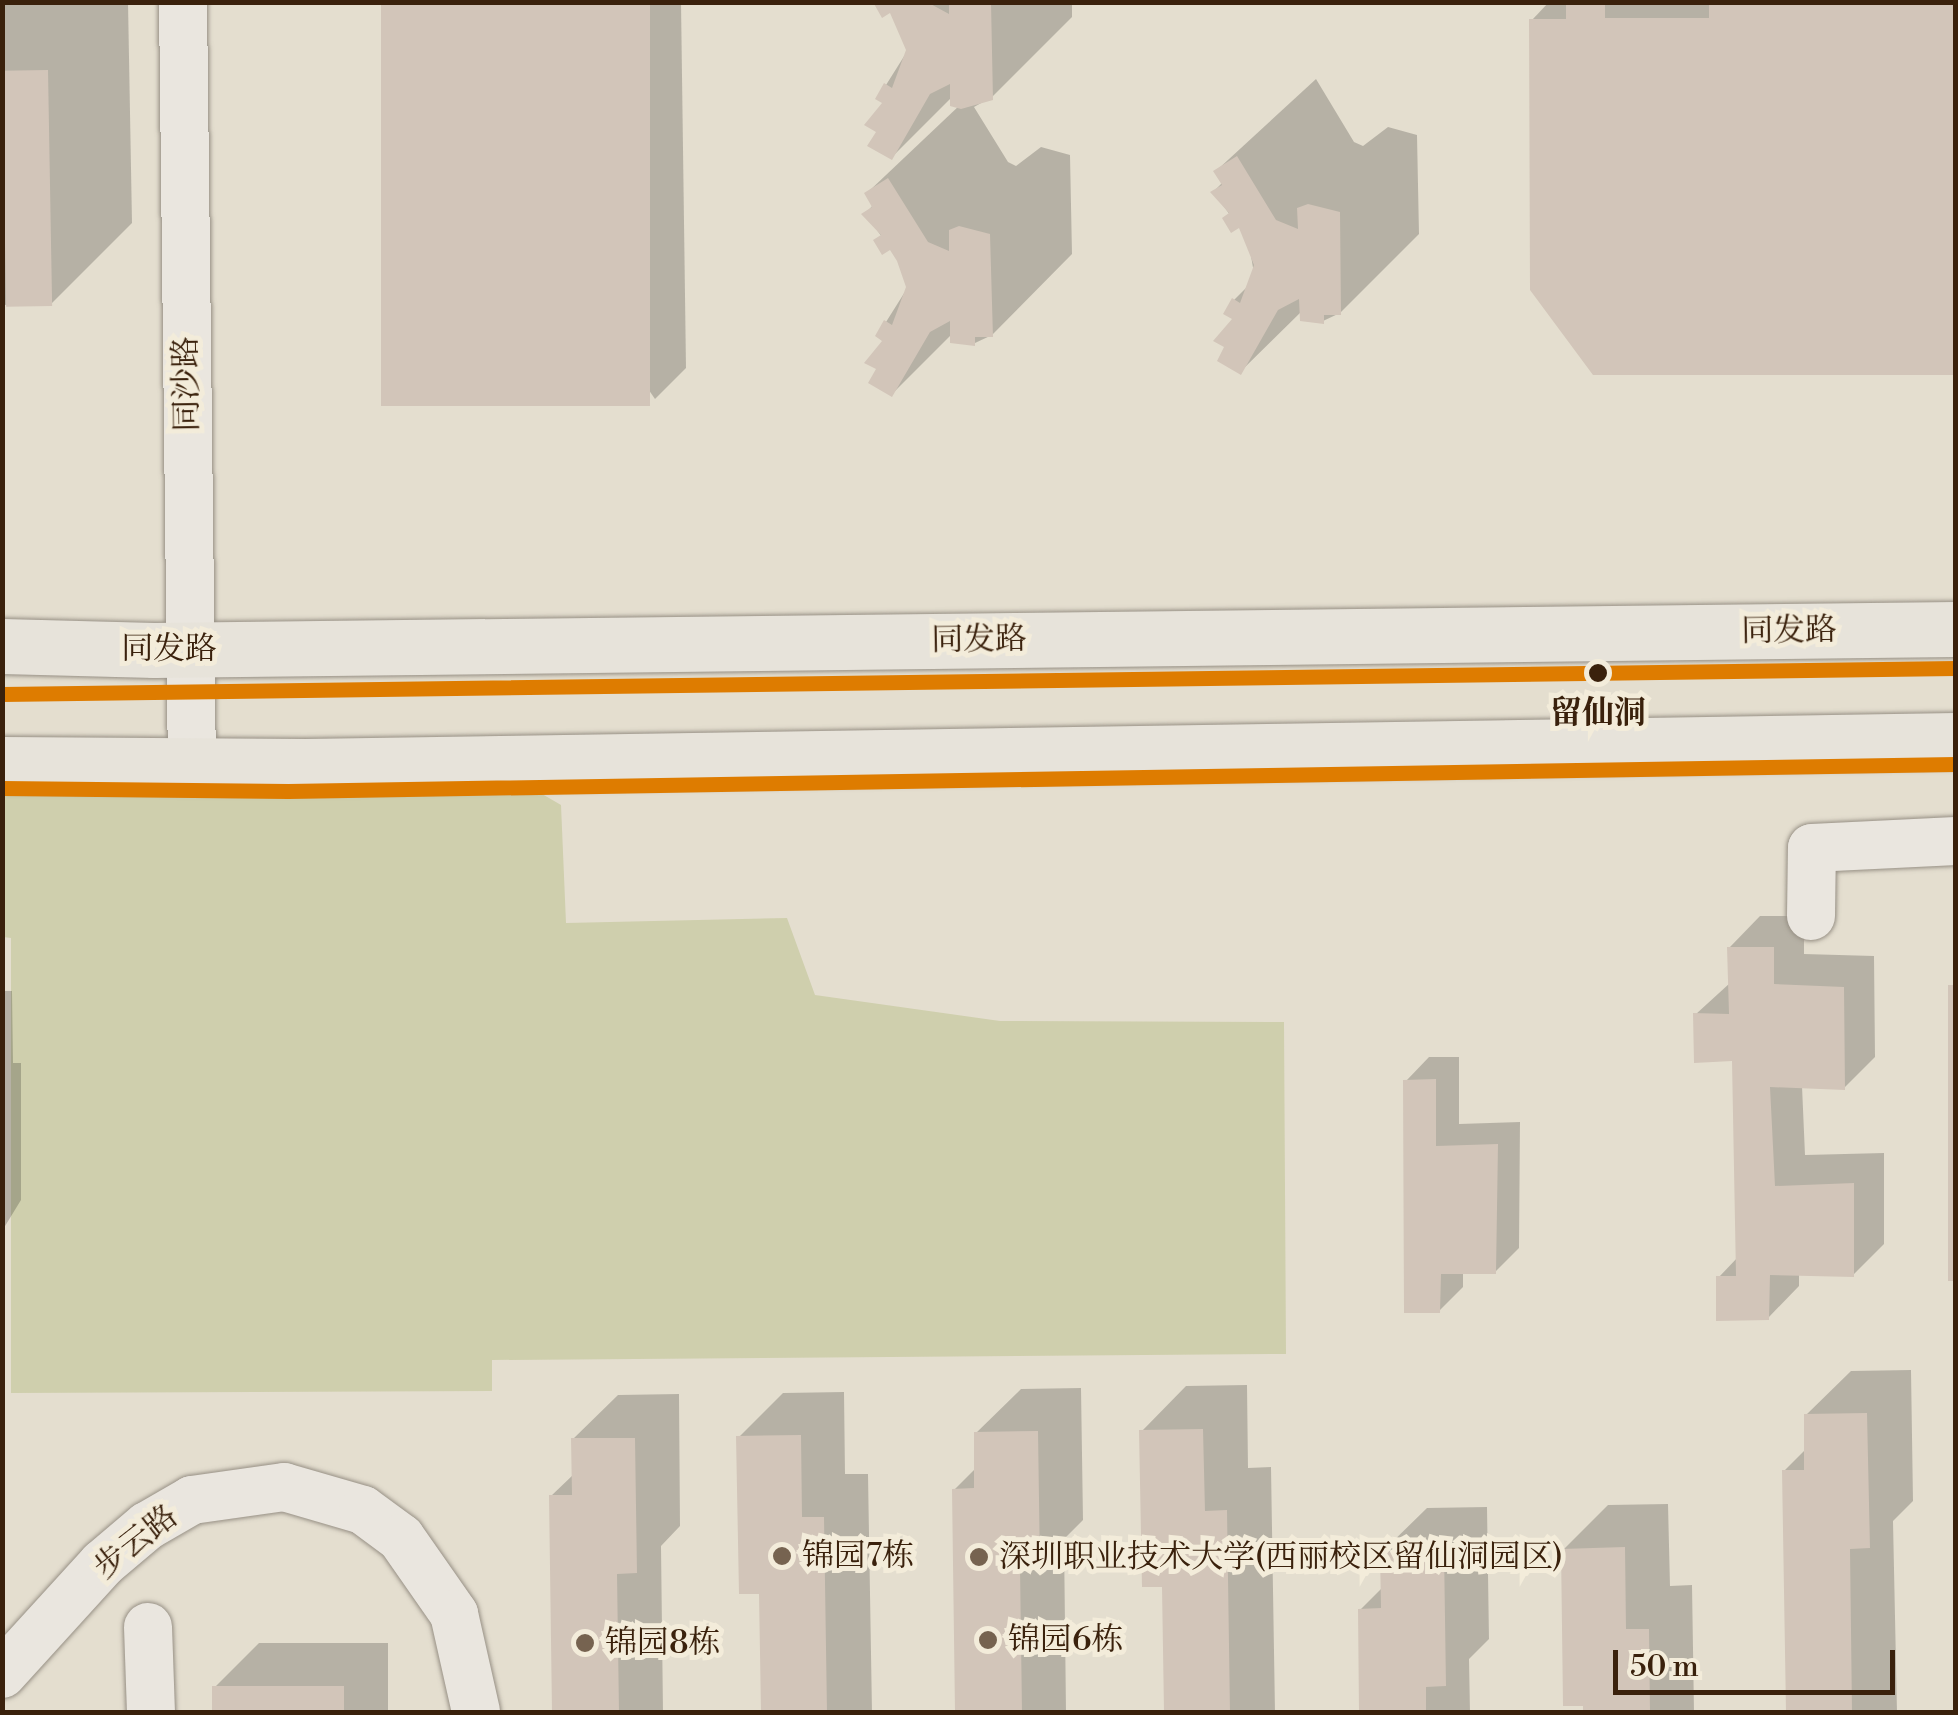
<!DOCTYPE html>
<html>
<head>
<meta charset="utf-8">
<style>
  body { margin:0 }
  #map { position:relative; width:1958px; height:1715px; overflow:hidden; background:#e4decf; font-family:"Libre Bodoni","Noto Serif SC",serif }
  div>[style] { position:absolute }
  .green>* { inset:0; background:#cfcfad }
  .shadow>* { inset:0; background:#0003 }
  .building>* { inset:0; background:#d2c5b9; transform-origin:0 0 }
  .roads { filter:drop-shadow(0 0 2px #979085) drop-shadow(0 0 2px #979085) }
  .minor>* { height:48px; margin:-24px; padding:0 24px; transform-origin:24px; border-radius:24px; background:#eae6df }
  .major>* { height:55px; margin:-27.5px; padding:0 27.5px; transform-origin:27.5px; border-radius:27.5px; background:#e7e3da }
  .metro-1>* { height:15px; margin:-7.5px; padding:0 7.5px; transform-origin:7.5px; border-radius:7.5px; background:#de7c00 }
  .dots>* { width:28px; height:28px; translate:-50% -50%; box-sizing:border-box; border:5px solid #f3ecda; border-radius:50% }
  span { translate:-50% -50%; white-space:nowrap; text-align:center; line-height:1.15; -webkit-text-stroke:10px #f3ecda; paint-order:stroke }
  .street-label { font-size:32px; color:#3a210c }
  .stop-label { font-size:32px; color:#3a210c; font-weight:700 }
  .poi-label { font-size:32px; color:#3a210c }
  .left { translate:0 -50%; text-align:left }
  .frame { position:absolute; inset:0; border:5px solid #3a210c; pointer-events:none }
  .scale { position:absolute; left:1613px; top:1650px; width:282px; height:45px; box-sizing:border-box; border:5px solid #3a210c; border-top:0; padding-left:12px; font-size:30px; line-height:35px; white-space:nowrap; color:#3a210c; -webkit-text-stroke:8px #f3ecda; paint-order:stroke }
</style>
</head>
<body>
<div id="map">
  <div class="green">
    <div style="clip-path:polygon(530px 787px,561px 805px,566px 923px,787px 918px,815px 995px,1000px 1021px,1284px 1022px,1286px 1354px,492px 1360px,492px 1391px,11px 1393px,11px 938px,3px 937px,3px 792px)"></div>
  </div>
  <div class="shadow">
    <div style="clip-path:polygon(2px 2px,128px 2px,132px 223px,51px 304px,2px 305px)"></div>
    <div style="clip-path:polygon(383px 2px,681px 2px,686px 368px,655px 399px)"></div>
    <div style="clip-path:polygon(1072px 2px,1072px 17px,992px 97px,974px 107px,1008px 162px,1016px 166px,1041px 147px,1070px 155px,1072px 254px,992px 335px,975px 343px,953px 333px,892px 394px,879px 368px,886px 322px,908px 287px,899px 260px,865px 214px,874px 204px,867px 193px,961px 104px,953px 96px,892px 157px,879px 131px,886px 85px,908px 50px,891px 10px,876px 3px)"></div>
    <div style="clip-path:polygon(1549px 2px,1956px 2px,1533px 289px,1532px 20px)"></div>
    <div style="clip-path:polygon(1316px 79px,1354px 142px,1363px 146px,1388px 127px,1417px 135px,1419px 234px,1340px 313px,1323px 321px,1302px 311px,1240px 372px,1234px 300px,1255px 279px,1248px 239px,1213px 192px,1223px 182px,1216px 171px)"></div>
    <div style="clip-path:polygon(1760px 916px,1804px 916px,1804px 954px,1874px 956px,1875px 1057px,1844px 1088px,1802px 1086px,1805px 1155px,1884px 1153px,1884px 1244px,1853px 1275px,1799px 1273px,1799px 1286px,1768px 1318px,1719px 1277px,1738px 1257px,1734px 1059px,1696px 1014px,1730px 983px,1729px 948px)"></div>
    <div style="clip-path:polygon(2px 991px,12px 991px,13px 1063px,21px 1063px,21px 1200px,2px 1231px)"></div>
    <div style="clip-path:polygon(1429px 1057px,1459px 1057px,1459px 1124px,1520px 1122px,1519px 1248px,1495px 1272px,1463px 1272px,1463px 1287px,1439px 1311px,1406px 1081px)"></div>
    <div style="clip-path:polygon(1911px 1370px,1913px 1501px,1893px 1521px,1897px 1712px,1788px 1712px,1784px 1471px,1806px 1449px,1806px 1415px,1851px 1371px)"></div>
    <div style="clip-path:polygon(1247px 1385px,1248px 1468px,1271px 1467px,1275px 1712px,1166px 1712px,1164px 1584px,1142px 1431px,1186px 1386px)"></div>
    <div style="clip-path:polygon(1081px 1388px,1083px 1520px,1064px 1539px,1066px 1712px,958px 1712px,954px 1490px,976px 1468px,976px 1433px,1021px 1389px)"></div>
    <div style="clip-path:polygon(844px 1392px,845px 1474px,868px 1474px,872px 1712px,763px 1712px,761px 1591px,739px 1437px,783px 1393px)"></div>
    <div style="clip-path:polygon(679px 1394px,680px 1526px,661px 1546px,663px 1712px,555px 1712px,551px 1496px,574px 1474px,573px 1439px,618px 1395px)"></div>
    <div style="clip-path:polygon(1668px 1504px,1670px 1586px,1692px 1585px,1694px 1712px,1586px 1712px,1563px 1550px,1608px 1505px)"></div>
    <div style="clip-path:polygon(1487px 1507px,1489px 1639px,1469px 1659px,1470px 1712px,1362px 1712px,1360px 1610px,1383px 1587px,1382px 1552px,1427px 1508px)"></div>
    <div style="clip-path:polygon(259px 1643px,388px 1643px,388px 1712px,214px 1712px,214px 1688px)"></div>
  </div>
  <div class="building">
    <div style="left:381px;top:2px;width:269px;height:404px"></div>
    <div style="clip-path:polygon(873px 2px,927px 2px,949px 14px,949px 2px,991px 2px,993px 100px,961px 109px,950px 106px,950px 84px,930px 94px,892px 160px,867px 146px,876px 132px,864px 125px,882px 103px,875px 99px,884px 83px,892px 88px,906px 50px,890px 13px,882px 18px)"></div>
    <div style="clip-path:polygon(1566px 2px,1605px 2px,1605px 18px,1709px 18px,1709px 2px,1956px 2px,1956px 375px,1593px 375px,1530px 290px,1529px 19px,1566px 19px)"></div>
    <div style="left:48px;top:70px;width:236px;height:46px;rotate:89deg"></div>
    <div style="clip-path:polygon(1237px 156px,1276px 220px,1298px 229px,1297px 208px,1308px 204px,1340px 212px,1341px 315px,1324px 315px,1324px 324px,1300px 321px,1299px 299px,1278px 310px,1241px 375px,1217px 361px,1224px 347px,1213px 341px,1232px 319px,1223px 314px,1232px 298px,1240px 303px,1254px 265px,1239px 228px,1231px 233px,1222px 218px,1229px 213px,1210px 192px,1222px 185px,1213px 171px)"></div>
    <div style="clip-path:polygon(888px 178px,928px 242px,949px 251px,949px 230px,959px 226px,990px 234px,993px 337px,975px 337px,975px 346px,950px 343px,950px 321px,930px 332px,892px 397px,868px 383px,876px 369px,864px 363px,882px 341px,875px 336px,884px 320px,892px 325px,906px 287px,897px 261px,890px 250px,882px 255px,873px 240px,881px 235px,861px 214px,872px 207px,864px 193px)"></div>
    <div style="clip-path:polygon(1727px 947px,1774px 947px,1774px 984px,1844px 987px,1845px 1090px,1770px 1087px,1775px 1186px,1854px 1183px,1854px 1277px,1770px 1275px,1769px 1320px,1716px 1321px,1716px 1276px,1736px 1276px,1732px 1061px,1694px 1063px,1693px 1013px,1729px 1014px)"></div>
    <div style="left:1948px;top:985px;width:8px;height:296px"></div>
    <div style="clip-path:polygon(1436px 1079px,1436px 1146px,1498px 1144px,1496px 1274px,1441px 1274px,1440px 1313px,1404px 1313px,1403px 1080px)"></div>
    <div style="clip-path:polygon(1867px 1413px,1870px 1548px,1850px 1549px,1852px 1712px,1786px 1712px,1782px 1470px,1804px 1470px,1804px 1414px)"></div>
    <div style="clip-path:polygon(1203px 1429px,1205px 1511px,1227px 1510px,1230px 1712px,1164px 1712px,1162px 1587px,1142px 1587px,1139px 1430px)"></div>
    <div style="clip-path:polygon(1038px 1431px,1040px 1567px,1020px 1567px,1022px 1712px,955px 1712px,952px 1489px,974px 1488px,974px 1432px)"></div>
    <div style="clip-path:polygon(801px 1435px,802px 1517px,824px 1517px,827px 1712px,761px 1712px,759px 1594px,739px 1594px,736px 1436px)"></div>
    <div style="clip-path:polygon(571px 1438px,635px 1438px,637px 1573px,617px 1574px,619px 1712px,552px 1712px,549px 1495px,572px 1495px)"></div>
    <div style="clip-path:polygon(1625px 1547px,1626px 1629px,1649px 1629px,1650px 1712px,1583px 1712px,1583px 1706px,1563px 1706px,1561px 1549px)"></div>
    <div style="clip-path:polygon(1444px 1550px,1446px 1686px,1426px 1687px,1426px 1712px,1359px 1712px,1358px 1609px,1381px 1608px,1380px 1552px)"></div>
    <div style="left:344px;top:1686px;width:26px;height:132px;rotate:90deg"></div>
  </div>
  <div class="roads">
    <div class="minor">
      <div style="left:183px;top:2px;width:764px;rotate:89.33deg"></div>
      <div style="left:1811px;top:916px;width:68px;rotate:-89.2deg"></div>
      <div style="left:1812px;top:848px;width:144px;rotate:-2.8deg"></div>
      <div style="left:148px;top:1627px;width:85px;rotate:88deg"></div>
      <div style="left:2px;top:1674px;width:149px;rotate:-47.7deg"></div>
      <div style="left:102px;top:1564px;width:59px;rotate:-40.2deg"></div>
      <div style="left:147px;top:1526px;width:52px;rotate:-30deg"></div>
      <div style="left:192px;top:1500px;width:93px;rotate:-8deg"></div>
      <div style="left:284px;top:1487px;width:82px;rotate:16.2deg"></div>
      <div style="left:363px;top:1510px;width:47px;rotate:36.4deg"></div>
      <div style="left:401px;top:1538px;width:93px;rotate:55.1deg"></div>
      <div style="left:454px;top:1614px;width:100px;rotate:77.3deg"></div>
    </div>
    <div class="major">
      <div style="left:2px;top:646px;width:152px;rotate:1.5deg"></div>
      <div style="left:154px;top:650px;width:1802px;rotate:-0.67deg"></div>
      <div style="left:2px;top:764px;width:303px;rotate:0.4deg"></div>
      <div style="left:305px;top:766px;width:1651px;rotate:-0.9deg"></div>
    </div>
  </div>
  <div class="metro-1">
    <div style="left:2px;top:694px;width:1954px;rotate:-0.76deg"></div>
    <div style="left:2px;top:788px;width:286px;rotate:0.6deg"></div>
    <div style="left:288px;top:791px;width:1668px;rotate:-0.93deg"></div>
  </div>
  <div class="dots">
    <div style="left:1598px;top:673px;background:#3a210c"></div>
    <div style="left:782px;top:1556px;background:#766350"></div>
    <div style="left:979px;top:1557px;background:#766350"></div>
    <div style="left:988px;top:1640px;background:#766350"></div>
    <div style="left:585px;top:1643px;background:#766350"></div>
  </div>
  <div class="street-label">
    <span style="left:187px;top:384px;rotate:-91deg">同沙路</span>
    <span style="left:1789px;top:631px;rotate:-1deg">同发路</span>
    <span style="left:979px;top:640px;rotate:-1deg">同发路</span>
    <span style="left:169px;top:649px">同发路</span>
    <span style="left:136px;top:1542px;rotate:-38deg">步云路</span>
  </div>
  <div class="stop-label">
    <span style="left:1598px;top:713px">留仙洞</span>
  </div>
  <div class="poi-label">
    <span class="left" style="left:802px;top:1556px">锦园7栋</span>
    <span class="left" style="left:999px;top:1557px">深圳职业技术大学(西丽校区留仙洞园区)</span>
    <span class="left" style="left:1008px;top:1640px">锦园6栋</span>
    <span class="left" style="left:605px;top:1643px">锦园8栋</span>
  </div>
  <div class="frame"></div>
  <div class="scale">50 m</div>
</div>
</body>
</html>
